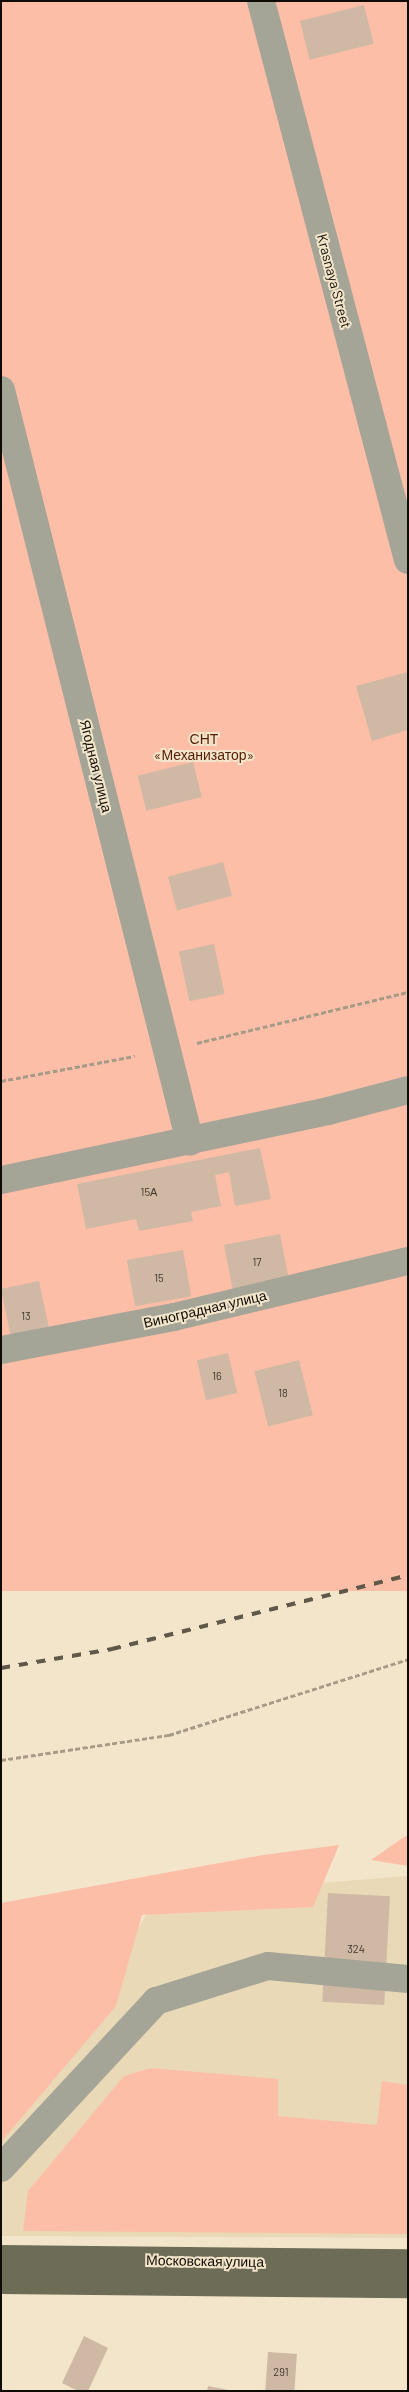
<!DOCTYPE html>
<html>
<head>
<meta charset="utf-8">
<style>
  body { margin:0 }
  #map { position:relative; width:409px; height:2392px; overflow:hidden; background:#f3e5ca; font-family:Barlow,sans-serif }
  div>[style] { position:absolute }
  .built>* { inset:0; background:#ead9b7 }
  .green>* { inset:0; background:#fcbea7; transform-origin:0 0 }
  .building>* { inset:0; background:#cfb8a4; transform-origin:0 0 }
  .path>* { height:3px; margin-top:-1.5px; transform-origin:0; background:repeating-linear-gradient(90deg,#a59b86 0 5px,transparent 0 7.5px) }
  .minor>* { height:28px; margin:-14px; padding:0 14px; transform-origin:14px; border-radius:14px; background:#a4a497 }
  .major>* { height:28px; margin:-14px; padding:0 14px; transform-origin:14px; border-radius:14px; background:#6d6c56 }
  .rail>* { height:4px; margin-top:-2px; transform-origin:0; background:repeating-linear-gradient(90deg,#60594a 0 9px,transparent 0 18px) }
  span { translate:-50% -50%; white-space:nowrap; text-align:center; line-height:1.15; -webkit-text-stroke:4px #f3e5ca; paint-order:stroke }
  .number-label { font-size:11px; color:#3f362b }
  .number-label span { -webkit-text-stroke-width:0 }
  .street-label { font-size:14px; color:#0f0b03 }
  .park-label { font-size:14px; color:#551c03 }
  .frame { position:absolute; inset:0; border:2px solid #0f0b03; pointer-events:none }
</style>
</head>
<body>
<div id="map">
  <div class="built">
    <div style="clip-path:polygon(408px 1876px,408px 2238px,1px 2236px,1px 2137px,159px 1896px)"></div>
  </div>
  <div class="green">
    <div style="left:1px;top:1px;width:407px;height:1590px"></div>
    <div style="clip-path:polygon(408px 1835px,408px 1866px,371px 1860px,401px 1839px)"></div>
    <div style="clip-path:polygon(339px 1845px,313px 1907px,142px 1915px,116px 2006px,1px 2142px,1px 1903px,263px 1855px)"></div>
    <div style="clip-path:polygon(151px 2068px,278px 2079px,278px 2116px,377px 2125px,382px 2081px,408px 2085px,408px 2234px,23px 2231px,28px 2191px,124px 2076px)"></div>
  </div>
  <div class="building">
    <div style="left:364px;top:5px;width:40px;height:66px;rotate:76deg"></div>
    <div style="clip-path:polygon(408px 672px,408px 730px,372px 741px,356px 686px)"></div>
    <div style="left:193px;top:762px;width:36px;height:57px;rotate:76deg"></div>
    <div style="left:223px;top:862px;width:35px;height:57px;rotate:75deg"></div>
    <div style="left:214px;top:944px;width:51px;height:36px;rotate:78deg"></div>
    <div style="clip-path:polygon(260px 1148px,271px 1199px,235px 1206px,229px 1172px,215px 1175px,221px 1206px,191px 1212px,193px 1221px,139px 1231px,136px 1219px,86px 1229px,77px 1184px)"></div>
    <div style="left:280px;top:1234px;width:47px;height:57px;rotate:79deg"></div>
    <div style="left:183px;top:1250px;width:47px;height:57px;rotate:80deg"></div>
    <div style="left:39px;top:1281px;width:51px;height:39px;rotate:78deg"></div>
    <div style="left:228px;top:1353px;width:41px;height:32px;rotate:77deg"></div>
    <div style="left:299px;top:1360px;width:57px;height:46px;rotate:76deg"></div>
    <div style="left:328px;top:1893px;width:62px;height:109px;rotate:3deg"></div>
    <div style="clip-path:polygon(84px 2336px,108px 2348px,88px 2391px,78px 2391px,62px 2383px)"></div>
    <div style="left:268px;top:2352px;width:29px;height:39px;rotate:4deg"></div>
    <div style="clip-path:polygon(208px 2386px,229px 2390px,229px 2391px,207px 2391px)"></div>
  </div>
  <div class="path">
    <div style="left:197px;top:1043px;width:217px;rotate:-13.6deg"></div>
    <div style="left:1px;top:1081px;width:136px;rotate:-10.6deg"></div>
    <div style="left:1px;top:1760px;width:170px;rotate:-8.5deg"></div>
    <div style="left:169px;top:1735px;width:251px;rotate:-17.6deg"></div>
  </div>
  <div class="minor">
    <div style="left:261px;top:1px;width:578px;rotate:75.27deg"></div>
    <div style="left:1px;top:390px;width:775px;rotate:75.89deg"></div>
    <div style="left:1px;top:1180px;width:334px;rotate:-11.9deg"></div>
    <div style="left:328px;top:1111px;width:83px;rotate:-14.7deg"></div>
    <div style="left:1px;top:1350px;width:176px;rotate:-10.8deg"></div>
    <div style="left:174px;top:1317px;width:241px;rotate:-13.5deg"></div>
    <div style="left:1px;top:2168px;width:228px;rotate:-47.1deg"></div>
    <div style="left:156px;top:2001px;width:117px;rotate:-17.4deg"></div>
    <div style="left:268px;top:1966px;width:141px;rotate:5.3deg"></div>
  </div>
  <div class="major">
    <div style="left:1px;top:2259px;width:407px;rotate:0.6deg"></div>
    <div style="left:1px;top:2280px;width:407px;rotate:0.6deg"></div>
  </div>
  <div class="rail">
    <div style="left:1px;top:1668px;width:113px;rotate:-9.7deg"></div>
    <div style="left:112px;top:1649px;width:305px;rotate:-14deg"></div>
  </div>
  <div class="number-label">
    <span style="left:149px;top:1192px">15А</span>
    <span style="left:257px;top:1262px">17</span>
    <span style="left:159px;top:1278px">15</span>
    <span style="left:26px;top:1316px">13</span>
    <span style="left:217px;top:1376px">16</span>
    <span style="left:283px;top:1393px">18</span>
    <span style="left:356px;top:1949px">324</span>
    <span style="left:281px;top:2372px">291</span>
  </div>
  <div class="street-label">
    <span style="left:334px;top:281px;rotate:75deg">Krasnaya Street</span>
    <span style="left:96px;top:766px;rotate:76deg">Ягодная улица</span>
    <span style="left:205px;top:1309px;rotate:-13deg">Виноградная улица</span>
    <span style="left:205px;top:2261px;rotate:1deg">Московская улица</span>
  </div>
  <div class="park-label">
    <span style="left:204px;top:747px">СНТ<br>«Механизатор»</span>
  </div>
  <div class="frame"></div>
</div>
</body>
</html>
